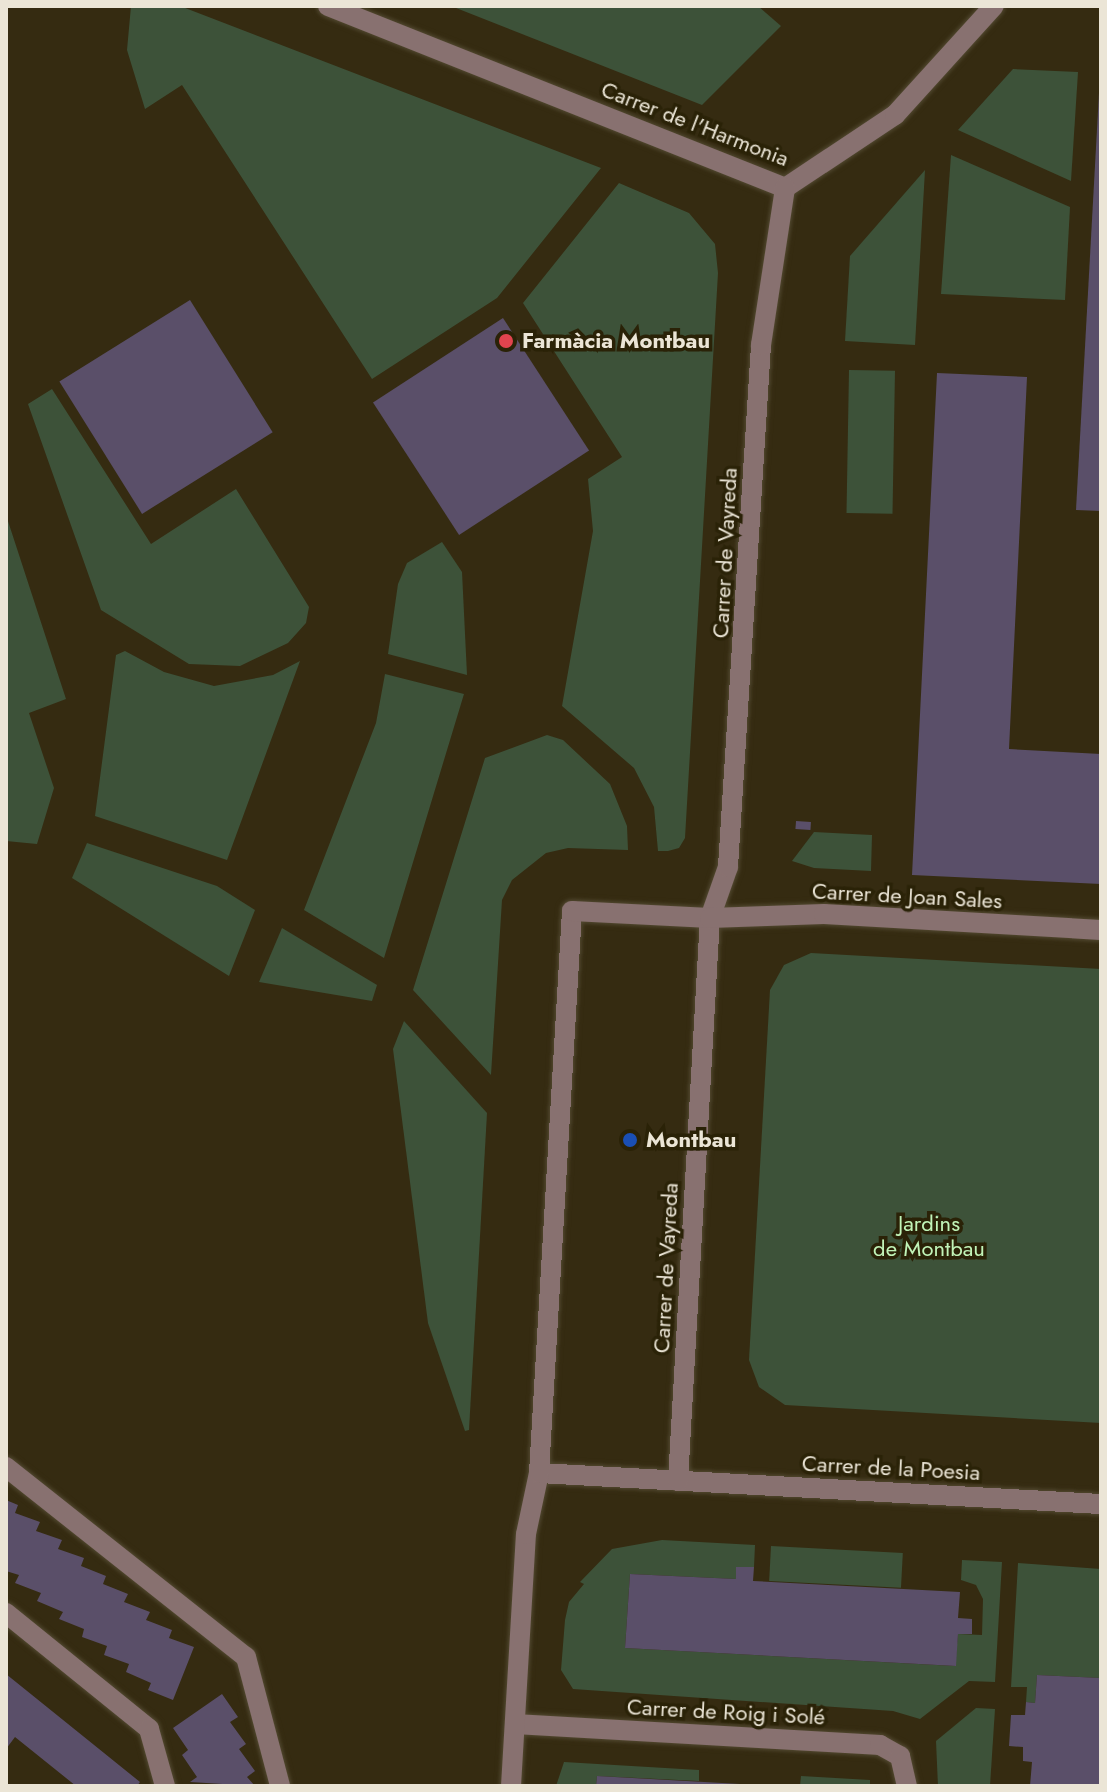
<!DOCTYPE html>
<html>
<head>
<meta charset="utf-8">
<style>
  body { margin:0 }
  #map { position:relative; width:1107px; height:1792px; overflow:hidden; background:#352b11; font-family:Jost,sans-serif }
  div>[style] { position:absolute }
  .green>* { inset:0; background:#3d5239; transform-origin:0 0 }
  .building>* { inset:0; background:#5a4f69; transform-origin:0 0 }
  .roads { filter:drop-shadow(0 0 2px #524931) drop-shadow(0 0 2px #524931) }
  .minor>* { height:20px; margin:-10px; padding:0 10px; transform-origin:10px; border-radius:10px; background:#887170 }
  .dots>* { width:22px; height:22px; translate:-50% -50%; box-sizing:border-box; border:4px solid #2a2207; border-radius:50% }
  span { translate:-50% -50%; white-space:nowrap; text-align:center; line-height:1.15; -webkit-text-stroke:7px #2a2207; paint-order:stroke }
  .street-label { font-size:22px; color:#ebe5d6 }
  .poi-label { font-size:22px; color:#ebe5d6; font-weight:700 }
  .left { translate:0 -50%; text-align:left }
  .park-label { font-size:22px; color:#c1f4b8 }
  .frame { position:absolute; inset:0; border:8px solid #ebe5d6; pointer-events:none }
</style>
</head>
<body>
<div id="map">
  <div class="green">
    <div style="clip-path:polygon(131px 6px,180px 6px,601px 168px,497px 298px,372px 379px,182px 85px,145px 109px,127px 50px)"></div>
    <div style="clip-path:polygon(451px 6px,758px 6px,781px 26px,702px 105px)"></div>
    <div style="clip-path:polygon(1013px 69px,1078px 72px,1071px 181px,958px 130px)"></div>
    <div style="clip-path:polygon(951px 155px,1070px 207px,1065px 300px,941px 294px)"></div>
    <div style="clip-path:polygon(925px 170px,915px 345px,845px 341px,850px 256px)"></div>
    <div style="clip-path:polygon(619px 183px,689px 213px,715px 244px,718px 273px,685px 838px,679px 848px,668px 851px,658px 851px,654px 807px,634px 768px,562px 706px,593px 531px,588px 479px,622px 457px,523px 303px)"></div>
    <div style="left:849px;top:370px;width:46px;height:143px;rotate:1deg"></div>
    <div style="clip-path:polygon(52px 389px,151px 544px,236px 489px,309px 607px,306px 623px,288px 643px,240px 666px,189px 664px,101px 610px,28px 404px)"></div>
    <div style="clip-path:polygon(6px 515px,66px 699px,29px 713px,54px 788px,37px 844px,6px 841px)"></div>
    <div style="clip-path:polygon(442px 542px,462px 572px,467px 675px,388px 654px,398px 584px,407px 563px)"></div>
    <div style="clip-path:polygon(125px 651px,164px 672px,214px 686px,273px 675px,300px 661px,227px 860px,95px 816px,116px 655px)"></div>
    <div style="clip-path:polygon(385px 674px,464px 694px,384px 958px,304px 910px,376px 723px)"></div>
    <div style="clip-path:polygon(547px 735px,563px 740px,610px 784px,627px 826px,628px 850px,568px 848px,546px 853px,512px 880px,502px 900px,491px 1075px,413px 990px,485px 758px)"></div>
    <div style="clip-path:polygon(814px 832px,872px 835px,871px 871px,814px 868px,792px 861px)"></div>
    <div style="clip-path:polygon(87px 843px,217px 886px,255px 910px,229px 976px,72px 878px)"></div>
    <div style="clip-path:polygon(282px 928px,377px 985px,372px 1001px,259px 982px)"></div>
    <div style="clip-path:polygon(811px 953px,1101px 969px,1101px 1423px,785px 1405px,759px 1387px,749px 1360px,770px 990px,784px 965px)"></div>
    <div style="clip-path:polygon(404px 1021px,487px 1113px,469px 1430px,465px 1431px,428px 1323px,393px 1049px)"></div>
    <div style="clip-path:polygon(662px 1540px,755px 1545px,754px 1567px,736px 1567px,736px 1579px,630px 1574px,625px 1648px,955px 1666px,958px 1634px,982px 1635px,983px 1599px,976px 1585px,961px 1580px,962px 1560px,1002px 1562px,995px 1682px,969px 1681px,920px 1719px,893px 1711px,573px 1689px,561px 1670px,565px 1620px,569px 1602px,584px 1584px,580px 1582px,612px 1549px)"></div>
    <div style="left:771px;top:1546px;width:132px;height:35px;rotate:3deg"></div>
    <div style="clip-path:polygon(1018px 1563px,1101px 1569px,1101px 1678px,1037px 1675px,1035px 1703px,1026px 1702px,1027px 1687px,1011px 1687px)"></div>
    <div style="clip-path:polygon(976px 1708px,995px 1709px,990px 1786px,938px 1786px,936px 1741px)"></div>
    <div style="clip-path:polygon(564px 1762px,699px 1770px,699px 1781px,597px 1776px,596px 1786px,556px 1786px)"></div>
    <div style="clip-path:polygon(801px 1776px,870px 1780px,870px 1786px,800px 1786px)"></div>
  </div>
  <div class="building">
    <div style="clip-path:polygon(1099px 93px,1101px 93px,1101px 511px,1076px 510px)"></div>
    <div style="left:190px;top:300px;width:156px;height:154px;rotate:58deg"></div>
    <div style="left:503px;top:318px;width:158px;height:155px;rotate:57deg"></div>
    <div style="clip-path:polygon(937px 373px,1027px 377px,1009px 749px,1101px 754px,1101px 884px,912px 875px)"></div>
    <div style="left:796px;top:821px;width:15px;height:8px;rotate:4deg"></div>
    <div style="clip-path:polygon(6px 1500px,18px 1505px,15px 1513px,40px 1522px,36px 1531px,62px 1540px,58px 1549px,84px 1558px,81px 1566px,106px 1576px,103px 1584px,128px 1594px,124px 1602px,150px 1612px,146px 1620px,172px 1630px,169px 1638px,194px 1647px,173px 1700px,148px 1690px,151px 1683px,126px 1672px,129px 1664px,104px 1655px,107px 1646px,82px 1637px,84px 1629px,59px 1619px,63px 1612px,37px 1601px,41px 1593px,15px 1583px,19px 1575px,6px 1571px)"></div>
    <div style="clip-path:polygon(736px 1567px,754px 1567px,753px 1581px,960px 1592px,958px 1618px,972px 1619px,972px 1634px,958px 1634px,956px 1666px,625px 1648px,630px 1574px,736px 1579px)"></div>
    <div style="clip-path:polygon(6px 1674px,140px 1782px,137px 1786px,76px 1786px,15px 1737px,6px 1749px)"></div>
    <div style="clip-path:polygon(1037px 1675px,1101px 1678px,1101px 1786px,1030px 1786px,1032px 1762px,1023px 1761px,1023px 1747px,1009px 1746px,1011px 1715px,1025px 1715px,1026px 1702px,1035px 1703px)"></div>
    <div style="clip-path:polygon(222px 1694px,238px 1717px,230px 1722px,246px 1744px,239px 1749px,255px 1771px,247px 1777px,255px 1786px,190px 1782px,197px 1777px,182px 1755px,188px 1750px,173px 1728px)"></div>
    <div style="clip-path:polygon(597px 1776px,740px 1784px,740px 1786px,596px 1786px)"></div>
  </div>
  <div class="roads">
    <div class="minor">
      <div style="left:328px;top:6px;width:492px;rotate:21.7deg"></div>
      <div style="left:785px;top:188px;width:132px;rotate:-33.6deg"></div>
      <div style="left:895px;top:115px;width:147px;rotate:-47.8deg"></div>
      <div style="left:6px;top:1467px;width:306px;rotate:38.4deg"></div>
      <div style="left:246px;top:1657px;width:133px;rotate:75.2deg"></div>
      <div style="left:539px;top:1473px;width:563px;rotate:3.16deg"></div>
      <div style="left:678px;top:1481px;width:564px;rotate:-86.75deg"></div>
      <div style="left:710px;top:918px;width:54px;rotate:-70.6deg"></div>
      <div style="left:728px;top:867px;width:523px;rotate:-86.38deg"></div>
      <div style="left:761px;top:345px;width:159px;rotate:-81.3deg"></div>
      <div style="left:6px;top:1613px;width:184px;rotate:39deg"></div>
      <div style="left:149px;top:1729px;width:59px;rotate:74.3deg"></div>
      <div style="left:515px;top:1724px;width:366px;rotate:3.3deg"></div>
      <div style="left:880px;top:1745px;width:23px;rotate:29deg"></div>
      <div style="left:900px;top:1756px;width:31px;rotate:77deg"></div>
      <div style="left:511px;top:1786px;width:252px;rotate:-86.6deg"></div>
      <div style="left:526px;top:1534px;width:62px;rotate:-78deg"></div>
      <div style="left:539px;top:1473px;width:563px;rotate:-86.64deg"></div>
      <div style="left:572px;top:911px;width:138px;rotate:2.9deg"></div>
      <div style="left:710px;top:918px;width:114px;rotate:-2deg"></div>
      <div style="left:824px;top:914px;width:277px;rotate:3.3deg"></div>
    </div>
  </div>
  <div class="dots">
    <div style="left:506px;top:341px;background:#e0444e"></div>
    <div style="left:630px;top:1140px;background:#1a4fb4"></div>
  </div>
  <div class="street-label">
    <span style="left:695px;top:124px;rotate:21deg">Carrer de l'Harmonia</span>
    <span style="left:725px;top:553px;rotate:-87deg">Carrer de Vayreda</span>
    <span style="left:907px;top:896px;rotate:3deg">Carrer de Joan Sales</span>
    <span style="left:666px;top:1268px;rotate:-87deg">Carrer de Vayreda</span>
    <span style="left:891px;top:1468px;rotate:3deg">Carrer de la Poesia</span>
    <span style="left:726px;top:1712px;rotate:3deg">Carrer de Roig i Solé</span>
  </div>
  <div class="poi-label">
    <span class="left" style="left:522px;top:341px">Farmàcia Montbau</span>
    <span class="left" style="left:646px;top:1140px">Montbau</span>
  </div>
  <div class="park-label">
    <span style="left:929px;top:1236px">Jardins<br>de Montbau</span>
  </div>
  <div class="frame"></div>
</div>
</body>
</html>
